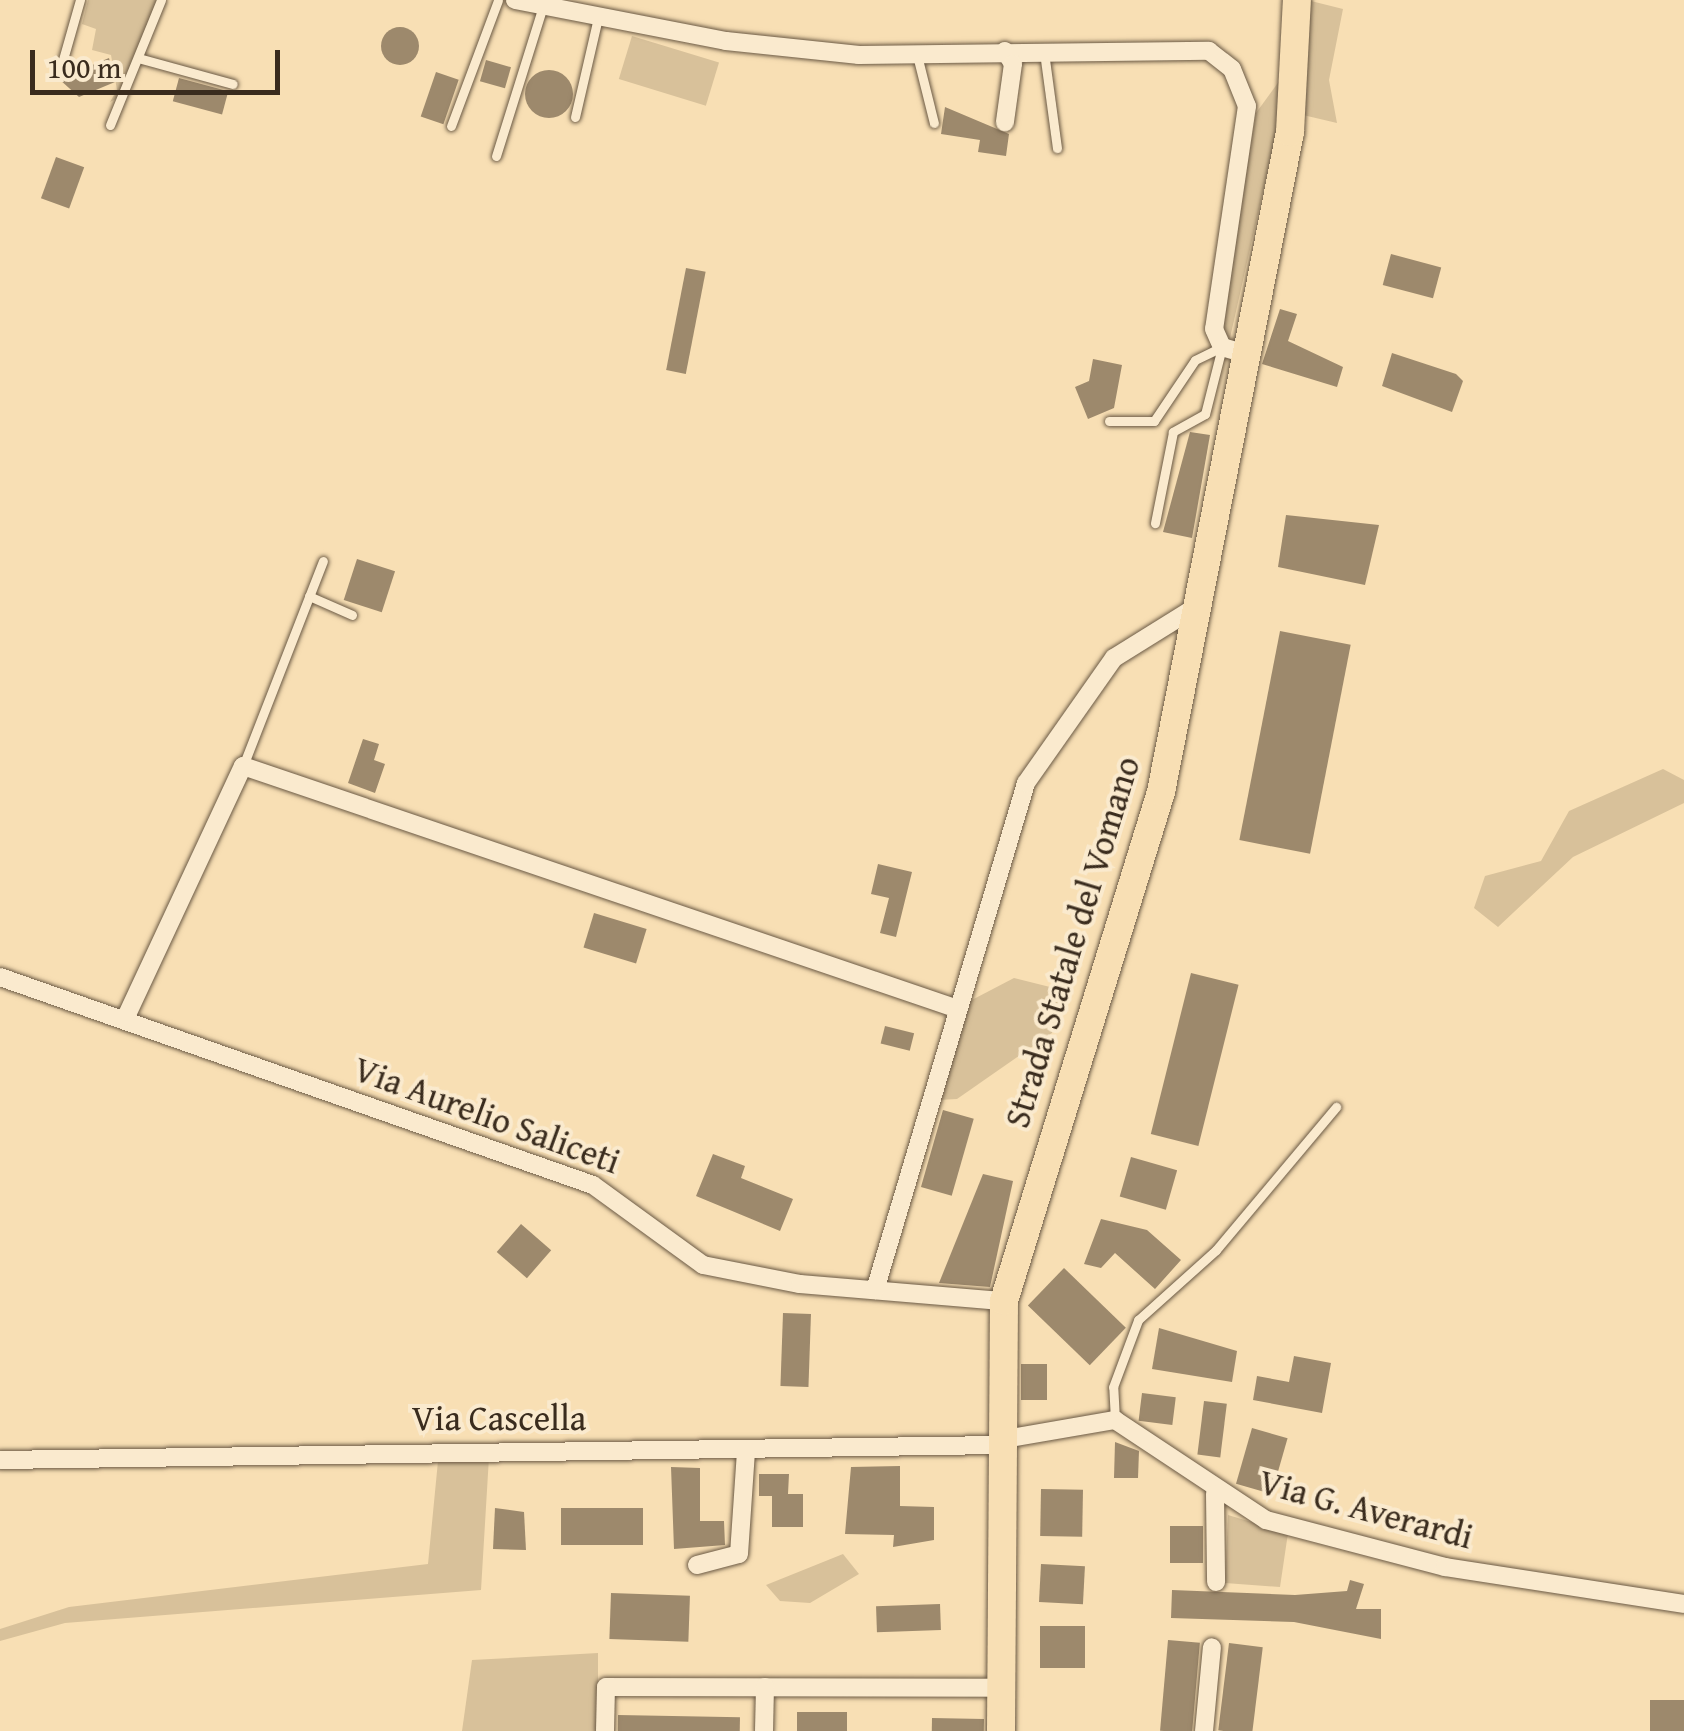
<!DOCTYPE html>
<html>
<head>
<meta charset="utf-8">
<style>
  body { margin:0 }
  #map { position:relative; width:1684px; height:1731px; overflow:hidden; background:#f8dfb4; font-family:"Gentium Book Plus",serif }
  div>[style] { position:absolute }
  .green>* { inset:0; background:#d8c19a; transform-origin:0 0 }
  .building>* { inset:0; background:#9d896c; transform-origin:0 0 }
  .round { border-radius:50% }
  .roads { filter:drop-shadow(0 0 2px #6a5944) drop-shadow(0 0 2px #6a5944) }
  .lane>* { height:9px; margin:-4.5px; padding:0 4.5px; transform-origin:4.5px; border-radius:4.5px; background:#faeace }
  .street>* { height:18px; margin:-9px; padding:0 9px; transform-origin:9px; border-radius:9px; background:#faeace }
  .primary>* { height:28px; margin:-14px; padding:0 14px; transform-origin:14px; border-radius:14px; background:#f8dfb4 }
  span { translate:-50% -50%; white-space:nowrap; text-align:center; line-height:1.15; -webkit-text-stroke:8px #faeace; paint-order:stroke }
  .street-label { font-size:35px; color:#3a2c1e }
  .scale { position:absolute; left:30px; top:50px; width:250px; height:45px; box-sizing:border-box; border:5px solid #3a2c1e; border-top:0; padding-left:12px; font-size:30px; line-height:35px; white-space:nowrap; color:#3a2c1e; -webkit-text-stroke:8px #faeace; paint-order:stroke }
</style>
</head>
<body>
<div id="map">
  <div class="green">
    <div style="clip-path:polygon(88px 0,159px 0,124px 95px,110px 102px,117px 90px,111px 55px,92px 50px,96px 29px,82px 24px)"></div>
    <div style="clip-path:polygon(1307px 0,1343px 9px,1329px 80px,1337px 123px,1303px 115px)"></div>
    <div style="left:632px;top:36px;width:91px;height:45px;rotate:17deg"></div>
    <div style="clip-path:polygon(1285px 73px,1275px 138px,1230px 338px,1222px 332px,1224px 306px,1256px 113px)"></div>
    <div style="clip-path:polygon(1663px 769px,1684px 780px,1684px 803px,1573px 857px,1498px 927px,1474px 908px,1485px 876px,1541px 861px,1569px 811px)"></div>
    <div style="clip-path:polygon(1014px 978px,1054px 988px,1062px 1004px,1052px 1033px,957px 1099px,938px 1100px,968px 1002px)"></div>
    <div style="clip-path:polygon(489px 1457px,481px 1590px,65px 1623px,0 1641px,0 1629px,69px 1607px,428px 1564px,438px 1461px)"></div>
    <div style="clip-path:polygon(1228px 1515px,1288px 1533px,1280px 1587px,1225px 1583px)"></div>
    <div style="clip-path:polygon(843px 1554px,859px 1574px,810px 1603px,780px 1601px,766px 1585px)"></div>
    <div style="clip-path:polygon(598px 1653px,598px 1731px,462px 1731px,472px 1660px)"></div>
  </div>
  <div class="building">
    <div class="round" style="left:381px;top:27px;width:38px;height:38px"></div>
    <div style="clip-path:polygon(109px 58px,115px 82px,79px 97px,59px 79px)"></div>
    <div style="left:486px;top:60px;width:26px;height:22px;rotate:16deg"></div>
    <div class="round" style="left:525px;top:70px;width:48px;height:48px"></div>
    <div style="left:436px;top:72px;width:24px;height:47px;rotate:19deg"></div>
    <div style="left:179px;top:78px;width:51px;height:24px;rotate:15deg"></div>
    <div style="clip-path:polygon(945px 107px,1009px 134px,1006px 156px,978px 152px,980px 140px,941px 134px)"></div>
    <div style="left:56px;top:157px;width:30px;height:44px;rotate:20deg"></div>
    <div style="left:1391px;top:254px;width:52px;height:32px;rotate:15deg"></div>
    <div style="left:686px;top:268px;width:20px;height:104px;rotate:11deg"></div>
    <div style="clip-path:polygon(1280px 309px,1297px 314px,1288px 341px,1343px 367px,1337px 387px,1262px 364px)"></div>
    <div style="clip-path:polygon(1392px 353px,1456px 374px,1463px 381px,1452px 412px,1382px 386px)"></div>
    <div style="clip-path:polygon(1093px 359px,1122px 365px,1114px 408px,1088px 419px,1075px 387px,1089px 381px)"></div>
    <div style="clip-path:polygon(1190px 432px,1210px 435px,1192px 538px,1163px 532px)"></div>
    <div style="clip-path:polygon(1286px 515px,1379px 525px,1365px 585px,1278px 567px)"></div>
    <div style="left:357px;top:559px;width:40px;height:43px;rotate:18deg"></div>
    <div style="left:1280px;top:631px;width:72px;height:213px;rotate:11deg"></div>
    <div style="clip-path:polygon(363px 739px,379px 744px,374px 760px,385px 764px,375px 793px,348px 783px)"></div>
    <div style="clip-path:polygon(878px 864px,912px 872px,896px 937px,880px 933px,889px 898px,871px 894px)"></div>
    <div style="left:594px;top:913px;width:55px;height:36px;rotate:17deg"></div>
    <div style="left:1191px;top:973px;width:49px;height:166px;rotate:14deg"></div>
    <div style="left:885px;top:1026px;width:30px;height:18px;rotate:14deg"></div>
    <div style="left:943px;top:1110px;width:32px;height:80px;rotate:16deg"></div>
    <div style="clip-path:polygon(713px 1154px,745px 1166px,741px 1178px,793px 1199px,780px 1231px,696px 1196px)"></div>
    <div style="left:1131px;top:1157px;width:48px;height:41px;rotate:16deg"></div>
    <div style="clip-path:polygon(983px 1174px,1013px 1181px,990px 1287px,939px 1283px)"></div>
    <div style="clip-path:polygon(1101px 1219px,1147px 1230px,1181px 1260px,1155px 1289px,1115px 1253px,1101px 1268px,1084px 1264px)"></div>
    <div style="left:521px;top:1224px;width:40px;height:37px;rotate:41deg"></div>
    <div style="left:1064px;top:1268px;width:86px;height:52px;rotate:44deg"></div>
    <div style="left:783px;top:1313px;width:28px;height:73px;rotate:2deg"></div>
    <div style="clip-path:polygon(1159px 1328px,1237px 1351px,1232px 1382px,1152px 1369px)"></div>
    <div style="clip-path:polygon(1294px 1356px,1331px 1363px,1322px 1413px,1253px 1400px,1257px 1376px,1289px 1382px)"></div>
    <div style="left:1021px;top:1364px;width:26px;height:36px"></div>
    <div style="left:1142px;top:1393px;width:34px;height:28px;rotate:7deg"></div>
    <div style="left:1204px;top:1401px;width:23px;height:54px;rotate:7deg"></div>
    <div style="left:1252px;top:1428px;width:37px;height:58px;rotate:16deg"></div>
    <div style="clip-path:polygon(1115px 1442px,1139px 1451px,1138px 1478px,1114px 1478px)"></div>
    <div style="clip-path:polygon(900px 1466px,900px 1506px,934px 1507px,934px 1540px,893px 1547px,894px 1535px,845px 1534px,851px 1467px)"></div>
    <div style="clip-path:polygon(671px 1467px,700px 1468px,700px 1521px,724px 1521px,725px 1545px,674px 1549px)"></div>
    <div style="clip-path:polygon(759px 1474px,789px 1474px,788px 1494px,803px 1494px,803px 1527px,772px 1527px,772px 1496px,759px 1496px)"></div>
    <div style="left:1041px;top:1489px;width:42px;height:47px;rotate:1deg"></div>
    <div style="clip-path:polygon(495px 1508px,524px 1512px,526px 1550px,493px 1549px)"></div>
    <div style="left:643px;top:1508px;width:37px;height:82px;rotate:90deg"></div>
    <div style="left:1203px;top:1526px;width:37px;height:33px;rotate:90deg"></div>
    <div style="left:1041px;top:1564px;width:44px;height:38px;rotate:3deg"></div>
    <div style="clip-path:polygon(1350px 1580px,1364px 1584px,1356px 1609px,1381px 1609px,1381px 1639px,1294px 1622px,1171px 1618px,1172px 1590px,1295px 1595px,1347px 1591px)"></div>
    <div style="left:611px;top:1593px;width:79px;height:46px;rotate:2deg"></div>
    <div style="left:940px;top:1604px;width:26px;height:64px;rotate:88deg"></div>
    <div style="left:1040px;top:1626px;width:45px;height:42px"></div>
    <div style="left:1168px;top:1640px;width:32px;height:91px;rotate:5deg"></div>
    <div style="left:1229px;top:1643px;width:34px;height:88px;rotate:7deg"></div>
    <div style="left:1650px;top:1700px;width:34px;height:31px"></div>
    <div style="left:797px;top:1712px;width:50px;height:19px"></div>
    <div style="left:618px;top:1715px;width:122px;height:16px;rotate:1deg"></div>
    <div style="left:932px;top:1718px;width:52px;height:13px;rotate:1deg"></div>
  </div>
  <div class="roads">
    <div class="lane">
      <div style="left:1044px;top:52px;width:97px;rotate:82.3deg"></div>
      <div style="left:917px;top:55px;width:70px;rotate:76deg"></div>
      <div style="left:142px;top:59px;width:94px;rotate:15.4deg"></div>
      <div style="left:62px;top:63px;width:66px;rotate:-74.1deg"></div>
      <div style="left:575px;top:117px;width:103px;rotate:-77deg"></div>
      <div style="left:110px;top:125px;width:135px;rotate:-67.8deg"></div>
      <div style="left:451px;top:126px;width:134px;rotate:-69.5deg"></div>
      <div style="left:496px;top:156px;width:157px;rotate:-72.6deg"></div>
      <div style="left:1109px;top:421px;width:45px"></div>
      <div style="left:1154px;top:421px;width:73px;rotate:-56.1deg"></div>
      <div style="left:1195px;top:360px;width:30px;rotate:-26deg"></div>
      <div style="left:1222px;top:347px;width:69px;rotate:104.2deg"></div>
      <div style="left:1205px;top:414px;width:37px;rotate:151deg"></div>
      <div style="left:1173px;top:432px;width:93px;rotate:101.2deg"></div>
      <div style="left:309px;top:596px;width:47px;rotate:23.8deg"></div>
      <div style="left:243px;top:766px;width:220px;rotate:-68.7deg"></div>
      <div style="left:1115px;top:1420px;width:33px;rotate:-93deg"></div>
      <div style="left:1113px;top:1387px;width:72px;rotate:-69.5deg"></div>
      <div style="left:1138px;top:1320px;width:105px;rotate:-41.9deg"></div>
      <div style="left:1216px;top:1250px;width:187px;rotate:-50deg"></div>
    </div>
    <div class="street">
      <div style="left:515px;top:0;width:215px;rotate:11deg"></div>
      <div style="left:726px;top:41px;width:134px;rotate:6deg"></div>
      <div style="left:859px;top:55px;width:350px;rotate:-0.7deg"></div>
      <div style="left:1209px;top:51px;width:29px;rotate:38deg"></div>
      <div style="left:1232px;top:69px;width:40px;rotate:68deg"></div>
      <div style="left:1247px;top:106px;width:225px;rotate:98.4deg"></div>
      <div style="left:1214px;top:329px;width:20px;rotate:66deg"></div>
      <div style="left:1222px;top:347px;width:19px;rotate:16deg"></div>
      <div style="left:1005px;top:51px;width:15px;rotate:58deg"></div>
      <div style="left:1013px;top:64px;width:59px;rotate:97.9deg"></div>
      <div style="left:0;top:977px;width:628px;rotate:19.33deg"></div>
      <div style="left:593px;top:1185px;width:136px;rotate:36deg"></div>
      <div style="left:703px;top:1265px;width:99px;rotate:11.1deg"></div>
      <div style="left:800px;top:1284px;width:205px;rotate:4.8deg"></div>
      <div style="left:125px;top:1019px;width:279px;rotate:-65deg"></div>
      <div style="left:243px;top:766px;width:755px;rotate:18.77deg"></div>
      <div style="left:875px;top:1290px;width:529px;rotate:-73.41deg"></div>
      <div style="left:1026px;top:783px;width:153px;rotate:-54.9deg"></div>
      <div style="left:1114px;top:658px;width:97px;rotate:-31.9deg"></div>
      <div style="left:999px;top:1440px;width:118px;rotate:-9.8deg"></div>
      <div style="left:1115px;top:1420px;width:181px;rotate:33.5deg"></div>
      <div style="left:1266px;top:1520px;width:185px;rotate:14.7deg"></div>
      <div style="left:1445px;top:1567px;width:242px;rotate:8.8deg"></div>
      <div style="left:0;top:1460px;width:999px;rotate:-0.86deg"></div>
      <div style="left:1215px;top:1494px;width:88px;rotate:89.3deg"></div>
      <div style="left:697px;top:1565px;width:43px;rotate:-14.7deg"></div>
      <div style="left:739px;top:1554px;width:104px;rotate:-86.1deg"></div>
      <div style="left:605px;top:1731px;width:44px;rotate:-88.7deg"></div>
      <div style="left:606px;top:1687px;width:396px;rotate:0.1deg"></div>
      <div style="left:764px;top:1731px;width:44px;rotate:-88.7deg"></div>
      <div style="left:1204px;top:1731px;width:84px;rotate:-84.6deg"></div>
    </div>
    <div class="primary">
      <div style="left:1001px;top:1731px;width:430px;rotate:-89.6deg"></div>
      <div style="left:1004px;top:1301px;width:533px;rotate:-72.86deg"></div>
      <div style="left:1161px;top:792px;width:672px;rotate:-78.94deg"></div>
      <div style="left:1290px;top:132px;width:132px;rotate:-87deg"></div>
    </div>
  </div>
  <div class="street-label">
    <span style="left:1072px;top:942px;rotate:-73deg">Strada Statale del Vomano</span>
    <span style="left:487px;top:1115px;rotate:20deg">Via Aurelio Saliceti</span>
    <span style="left:499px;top:1418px">Via Cascella</span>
    <span style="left:1366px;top:1509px;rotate:15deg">Via G. Averardi</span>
  </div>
  <div class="scale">100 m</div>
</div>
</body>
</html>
